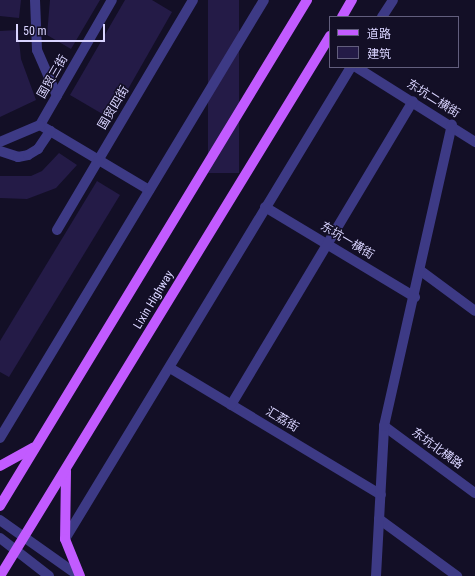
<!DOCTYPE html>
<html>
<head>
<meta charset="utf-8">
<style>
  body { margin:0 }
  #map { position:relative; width:475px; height:576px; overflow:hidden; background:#130f26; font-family:"Roboto Condensed","Noto Sans SC",sans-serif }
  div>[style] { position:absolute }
  .building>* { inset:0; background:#241b47; transform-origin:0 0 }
  .minor>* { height:10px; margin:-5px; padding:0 5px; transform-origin:5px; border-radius:5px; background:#3d3a85 }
  .major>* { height:10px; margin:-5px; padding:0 5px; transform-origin:5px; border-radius:5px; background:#c25bff }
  span { translate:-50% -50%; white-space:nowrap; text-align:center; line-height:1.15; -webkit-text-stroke:3px #130f26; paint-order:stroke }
  .street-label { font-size:12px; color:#d9d4ff }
  .legend { position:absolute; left:329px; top:16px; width:130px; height:52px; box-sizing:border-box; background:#130f26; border:1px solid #625e7d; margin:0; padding:5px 7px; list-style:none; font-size:12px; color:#d9d4ff }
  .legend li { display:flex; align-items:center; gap:8px; height:20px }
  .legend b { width:20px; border:1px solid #625e7d }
  .scale { position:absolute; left:16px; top:24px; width:89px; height:18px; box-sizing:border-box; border:2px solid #d9d4ff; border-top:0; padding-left:5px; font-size:12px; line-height:14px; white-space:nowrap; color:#d9d4ff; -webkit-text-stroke:3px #130f26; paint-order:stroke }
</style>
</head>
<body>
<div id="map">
  <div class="building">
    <div style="clip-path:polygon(0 0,21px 0,19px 18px,0 16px)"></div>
    <div style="clip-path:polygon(50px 0,100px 0,71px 49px,47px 35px)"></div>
    <div style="clip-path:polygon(125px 0,152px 0,172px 12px,111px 119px,70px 95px)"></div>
    <div style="left:208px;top:0;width:31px;height:173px"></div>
    <div style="clip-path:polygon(18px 30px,21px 59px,36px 100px,0 117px,0 31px)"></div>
    <div style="clip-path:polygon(59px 153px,77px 165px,56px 188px,27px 199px,0 198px,0 176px,31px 176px,42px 171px)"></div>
    <div style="clip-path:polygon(97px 181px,120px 195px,9px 377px,0 372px,0 341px)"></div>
  </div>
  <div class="minor">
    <div style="left:35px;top:0;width:50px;rotate:87.7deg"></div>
    <div style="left:37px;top:50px;width:50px;rotate:66.5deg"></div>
    <div style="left:382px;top:17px;width:20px;rotate:-57deg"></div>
    <div style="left:356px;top:67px;width:141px;rotate:32.2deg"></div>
    <div style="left:40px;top:125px;width:144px;rotate:-60.1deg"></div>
    <div style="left:40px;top:125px;width:127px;rotate:30.8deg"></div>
    <div style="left:0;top:142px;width:43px;rotate:-23deg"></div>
    <div style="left:0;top:151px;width:19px;rotate:18deg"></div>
    <div style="left:18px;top:157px;width:10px;rotate:-11deg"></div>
    <div style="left:28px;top:155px;width:12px;rotate:-31deg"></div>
    <div style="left:38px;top:149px;width:22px;rotate:-56deg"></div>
    <div style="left:265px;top:207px;width:175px;rotate:31deg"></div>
    <div style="left:57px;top:230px;width:267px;rotate:-59.4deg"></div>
    <div style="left:421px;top:271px;width:67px;rotate:36.5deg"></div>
    <div style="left:170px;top:368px;width:246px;rotate:31deg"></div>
    <div style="left:231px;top:405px;width:354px;rotate:-59.1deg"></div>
    <div style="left:384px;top:426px;width:113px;rotate:36.4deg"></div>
    <div style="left:0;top:438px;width:511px;rotate:-58.92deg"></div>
    <div style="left:379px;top:519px;width:97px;rotate:36.2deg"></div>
    <div style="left:0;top:520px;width:97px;rotate:35.3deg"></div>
    <div style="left:0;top:538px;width:62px;rotate:37.8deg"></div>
    <div style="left:65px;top:539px;width:552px;rotate:-58.79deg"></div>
    <div style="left:376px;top:576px;width:150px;rotate:-86.9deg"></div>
    <div style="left:384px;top:426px;width:309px;rotate:-77.3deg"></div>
  </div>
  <div class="major">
    <div style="left:342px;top:17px;width:20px;rotate:-60deg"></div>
    <div style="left:0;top:466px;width:38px;rotate:-29deg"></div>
    <div style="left:66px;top:471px;width:68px;rotate:90.8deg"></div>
    <div style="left:65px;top:539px;width:40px;rotate:68deg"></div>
    <div style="left:0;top:506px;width:592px;rotate:-58.75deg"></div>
    <div style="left:0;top:576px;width:633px;rotate:-58.57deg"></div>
  </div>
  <div class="street-label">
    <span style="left:53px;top:77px;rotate:-60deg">国贸三街</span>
    <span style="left:433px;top:99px;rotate:32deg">东坑二横街</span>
    <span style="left:114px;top:108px;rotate:-59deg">国贸四街</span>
    <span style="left:347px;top:241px;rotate:31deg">东坑一横街</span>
    <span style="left:154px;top:300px;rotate:-59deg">Lixin Highway</span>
    <span style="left:282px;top:420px;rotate:31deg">汇荔街</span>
    <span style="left:437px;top:449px;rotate:36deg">东坑北横路</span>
  </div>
  <ul class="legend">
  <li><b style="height:5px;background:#c25bff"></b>道路</li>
  <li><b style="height:11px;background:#241b47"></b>建筑</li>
  </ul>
  <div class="scale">50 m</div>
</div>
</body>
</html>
